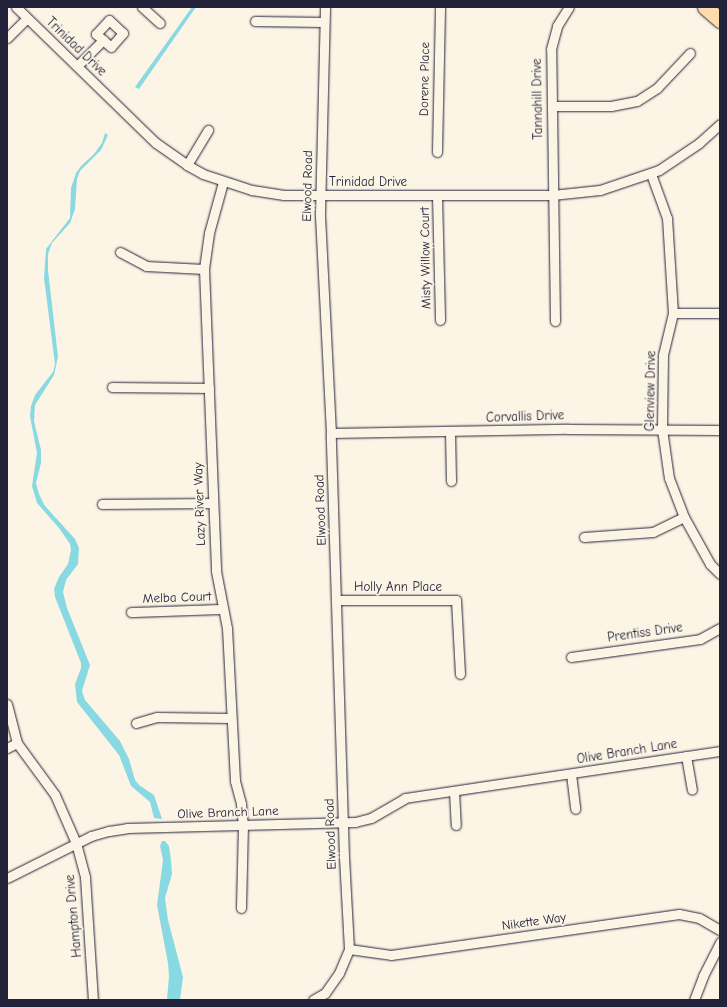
<!DOCTYPE html>
<html>
<head>
<meta charset="utf-8">
<style>
  body { margin:0 }
  #map { position:relative; width:727px; height:1007px; overflow:hidden; background:#fcf5e5; font-family:"Comic Neue",sans-serif }
  div>[style] { position:absolute }
  .water>* { inset:0; background:#88d9e2 }
  .roads { filter:drop-shadow(0 0 1px #22223b) drop-shadow(0 0 1px #22223b) }
  .street>* { height:9px; margin:-4.5px; padding:0 4.5px; transform-origin:4.5px; border-radius:4.5px; background:#fcf5e5 }
  .primary>* { height:15px; margin:-7.5px; padding:0 7.5px; transform-origin:7.5px; border-radius:7.5px; background:#fedbac }
  span { translate:-50% -50%; white-space:nowrap; text-align:center; line-height:1.15; -webkit-text-stroke:3.5px #fcf5e5; paint-order:stroke }
  .street-label { font-size:13px; color:#22223b }
  .frame { position:absolute; inset:0; border:8px solid #22223b; pointer-events:none }
</style>
</head>
<body>
<div id="map">
  <div class="water">
    <div style="clip-path:polygon(192px 7px,196px 7px,139px 89px,135px 87px)"></div>
    <div style="clip-path:polygon(105px 133px,108px 135px,101px 150px,80px 171px,77px 179px,75px 209px,70px 223px,52px 243px,48px 254px,48px 270px,58px 357px,54px 375px,35px 405px,34px 421px,41px 450px,41px 463px,36px 483px,39px 494px,45px 506px,75px 539px,79px 548px,78px 564px,66px 580px,63px 592px,67px 608px,90px 665px,82px 691px,85px 700px,120px 741px,129px 759px,135px 780px,139px 785px,154px 795px,162px 819px,154px 818px,150px 802px,131px 786px,119px 755px,77px 702px,75px 684px,81px 668px,81px 663px,55px 597px,54px 589px,59px 577px,68px 564px,71px 550px,70px 544px,59px 528px,37px 503px,32px 486px,37px 453px,30px 416px,31px 406px,35px 395px,53px 372px,55px 364px,44px 278px,46px 249px,70px 218px,71px 188px,76px 173px,81px 166px,94px 154px,102px 143px)"></div>
    <div style="clip-path:polygon(162px 841px,165px 841px,169px 846px,171px 860px,172px 874px,165px 898px,168px 920px,183px 977px,180px 1000px,167px 1000px,169px 976px,168px 963px,157px 905px,163px 860px,160px 846px)"></div>
  </div>
  <div class="roads">
    <div class="street">
      <div style="left:16px;top:7px;width:195px;rotate:44.2deg"></div>
      <div style="left:156px;top:143px;width:38px;rotate:35deg"></div>
      <div style="left:187px;top:165px;width:18px;rotate:29deg"></div>
      <div style="left:203px;top:174px;width:52px;rotate:18.1deg"></div>
      <div style="left:252px;top:190px;width:32px;rotate:9deg"></div>
      <div style="left:284px;top:195px;width:268px"></div>
      <div style="left:552px;top:195px;width:48px;rotate:-5.9deg"></div>
      <div style="left:600px;top:190px;width:62px;rotate:-18.7deg"></div>
      <div style="left:659px;top:170px;width:48px;rotate:-34deg"></div>
      <div style="left:699px;top:143px;width:28px;rotate:-42deg"></div>
      <div style="left:142px;top:7px;width:24px;rotate:42deg"></div>
      <div style="left:109px;top:20px;width:19px;rotate:43deg"></div>
      <div style="left:123px;top:33px;width:18px;rotate:131deg"></div>
      <div style="left:111px;top:47px;width:20px;rotate:-139deg"></div>
      <div style="left:96px;top:34px;width:19px;rotate:-47deg"></div>
      <div style="left:255px;top:21px;width:69px;rotate:0.8deg"></div>
      <div style="left:7px;top:38px;width:28px;rotate:-45deg"></div>
      <div style="left:77px;top:66px;width:37px;rotate:-45deg"></div>
      <div style="left:552px;top:106px;width:59px"></div>
      <div style="left:611px;top:106px;width:26px;rotate:-11deg"></div>
      <div style="left:637px;top:101px;width:24px;rotate:-33deg"></div>
      <div style="left:657px;top:88px;width:48px;rotate:-46.7deg"></div>
      <div style="left:437px;top:152px;width:145px;rotate:-88.8deg"></div>
      <div style="left:187px;top:165px;width:41px;rotate:-59deg"></div>
      <div style="left:651px;top:174px;width:47px;rotate:70deg"></div>
      <div style="left:667px;top:218px;width:95px;rotate:86.4deg"></div>
      <div style="left:673px;top:313px;width:43px;rotate:103.4deg"></div>
      <div style="left:663px;top:355px;width:74px;rotate:90.8deg"></div>
      <div style="left:662px;top:429px;width:49px;rotate:81.9deg"></div>
      <div style="left:669px;top:478px;width:42px;rotate:69deg"></div>
      <div style="left:684px;top:517px;width:54px;rotate:61deg"></div>
      <div style="left:710px;top:564px;width:14px;rotate:45deg"></div>
      <div style="left:223px;top:182px;width:53px;rotate:105.4deg"></div>
      <div style="left:209px;top:233px;width:36px;rotate:98deg"></div>
      <div style="left:204px;top:269px;width:302px;rotate:87.7deg"></div>
      <div style="left:216px;top:571px;width:58px;rotate:79.1deg"></div>
      <div style="left:227px;top:628px;width:153px;rotate:87deg"></div>
      <div style="left:235px;top:781px;width:24px;rotate:75deg"></div>
      <div style="left:241px;top:804px;width:21px;rotate:85deg"></div>
      <div style="left:243px;top:825px;width:83px;rotate:91.4deg"></div>
      <div style="left:437px;top:195px;width:125px;rotate:88.6deg"></div>
      <div style="left:120px;top:252px;width:30px;rotate:28deg"></div>
      <div style="left:146px;top:266px;width:58px;rotate:3deg"></div>
      <div style="left:673px;top:313px;width:47px"></div>
      <div style="left:555px;top:321px;width:272px;rotate:-90.8deg"></div>
      <div style="left:551px;top:49px;width:24px;rotate:-75deg"></div>
      <div style="left:557px;top:26px;width:22px;rotate:-58deg"></div>
      <div style="left:112px;top:387px;width:97px;rotate:0.6deg"></div>
      <div style="left:450px;top:432px;width:49px;rotate:88.8deg"></div>
      <div style="left:331px;top:433px;width:237px;rotate:-1deg"></div>
      <div style="left:568px;top:429px;width:152px;rotate:0.4deg"></div>
      <div style="left:102px;top:504px;width:110px;rotate:-0.5deg"></div>
      <div style="left:584px;top:537px;width:69px;rotate:-4.1deg"></div>
      <div style="left:653px;top:532px;width:34px;rotate:-26deg"></div>
      <div style="left:337px;top:600px;width:119px"></div>
      <div style="left:456px;top:600px;width:74px;rotate:86.9deg"></div>
      <div style="left:131px;top:612px;width:92px;rotate:-1.9deg"></div>
      <div style="left:571px;top:657px;width:130px;rotate:-7.9deg"></div>
      <div style="left:700px;top:639px;width:23px;rotate:-29deg"></div>
      <div style="left:7px;top:704px;width:40px;rotate:75.6deg"></div>
      <div style="left:17px;top:743px;width:64px;rotate:53.8deg"></div>
      <div style="left:55px;top:795px;width:52px;rotate:66.4deg"></div>
      <div style="left:76px;top:843px;width:35px;rotate:75deg"></div>
      <div style="left:85px;top:877px;width:123px;rotate:86.3deg"></div>
      <div style="left:136px;top:723px;width:22px;rotate:-16deg"></div>
      <div style="left:157px;top:717px;width:73px;rotate:0.8deg"></div>
      <div style="left:7px;top:748px;width:11px;rotate:-27deg"></div>
      <div style="left:686px;top:756px;width:34px;rotate:80deg"></div>
      <div style="left:571px;top:774px;width:35px;rotate:83deg"></div>
      <div style="left:454px;top:791px;width:34px;rotate:87deg"></div>
      <div style="left:7px;top:878px;width:94px;rotate:-26.6deg"></div>
      <div style="left:91px;top:836px;width:19px;rotate:-16deg"></div>
      <div style="left:109px;top:831px;width:18px;rotate:-9deg"></div>
      <div style="left:127px;top:828px;width:228px;rotate:-1.5deg"></div>
      <div style="left:355px;top:822px;width:16px;rotate:-14deg"></div>
      <div style="left:371px;top:818px;width:39px;rotate:-30deg"></div>
      <div style="left:405px;top:798px;width:318px;rotate:-8.5deg"></div>
      <div style="left:349px;top:949px;width:42px;rotate:8.1deg"></div>
      <div style="left:391px;top:955px;width:291px;rotate:-8.1deg"></div>
      <div style="left:679px;top:914px;width:20px;rotate:11deg"></div>
      <div style="left:699px;top:918px;width:24px;rotate:30deg"></div>
      <div style="left:313px;top:1000px;width:14px;rotate:-30deg"></div>
      <div style="left:325px;top:993px;width:24px;rotate:-55deg"></div>
      <div style="left:339px;top:973px;width:26px;rotate:-67deg"></div>
      <div style="left:349px;top:949px;width:92px;rotate:-93.1deg"></div>
      <div style="left:344px;top:857px;width:424px;rotate:-91.8deg"></div>
      <div style="left:331px;top:433px;width:220px;rotate:-92.9deg"></div>
      <div style="left:320px;top:213px;width:206px;rotate:-88.6deg"></div>
      <div style="left:694px;top:1000px;width:26px;rotate:-69deg"></div>
      <div style="left:703px;top:976px;width:38px;rotate:-63deg"></div>
    </div>
    <div class="primary">
      <div style="left:705px;top:7px;width:20px;rotate:41deg"></div>
    </div>
  </div>
  <div class="street-label">
    <span style="left:76px;top:47px;rotate:44deg">Trinidad Drive</span>
    <span style="left:425px;top:79px;rotate:-89deg">Dorene Place</span>
    <span style="left:538px;top:99px;rotate:-91deg">Tannahill Drive</span>
    <span style="left:368px;top:182px">Trinidad Drive</span>
    <span style="left:308px;top:186px;rotate:-89deg">Elwood Road</span>
    <span style="left:426px;top:258px;rotate:-91deg">Misty Willow Court</span>
    <span style="left:651px;top:391px;rotate:-89deg">Glenview Drive</span>
    <span style="left:525px;top:417px;rotate:-2deg">Corvallis Drive</span>
    <span style="left:200px;top:504px;rotate:-92deg">Lazy River Way</span>
    <span style="left:321px;top:510px;rotate:-92deg">Elwood Road</span>
    <span style="left:398px;top:587px">Holly Ann Place</span>
    <span style="left:177px;top:598px;rotate:-2deg">Melba Court</span>
    <span style="left:645px;top:633px;rotate:-8deg">Prentiss Drive</span>
    <span style="left:627px;top:752px;rotate:-9deg">Olive Branch Lane</span>
    <span style="left:228px;top:813px;rotate:-2deg">Olive Branch Lane</span>
    <span style="left:331px;top:834px;rotate:-92deg">Elwood Road</span>
    <span style="left:74px;top:916px;rotate:-95deg">Hampton Drive</span>
    <span style="left:534px;top:922px;rotate:-8deg">Nikette Way</span>
  </div>
  <div class="frame"></div>
</div>
</body>
</html>
